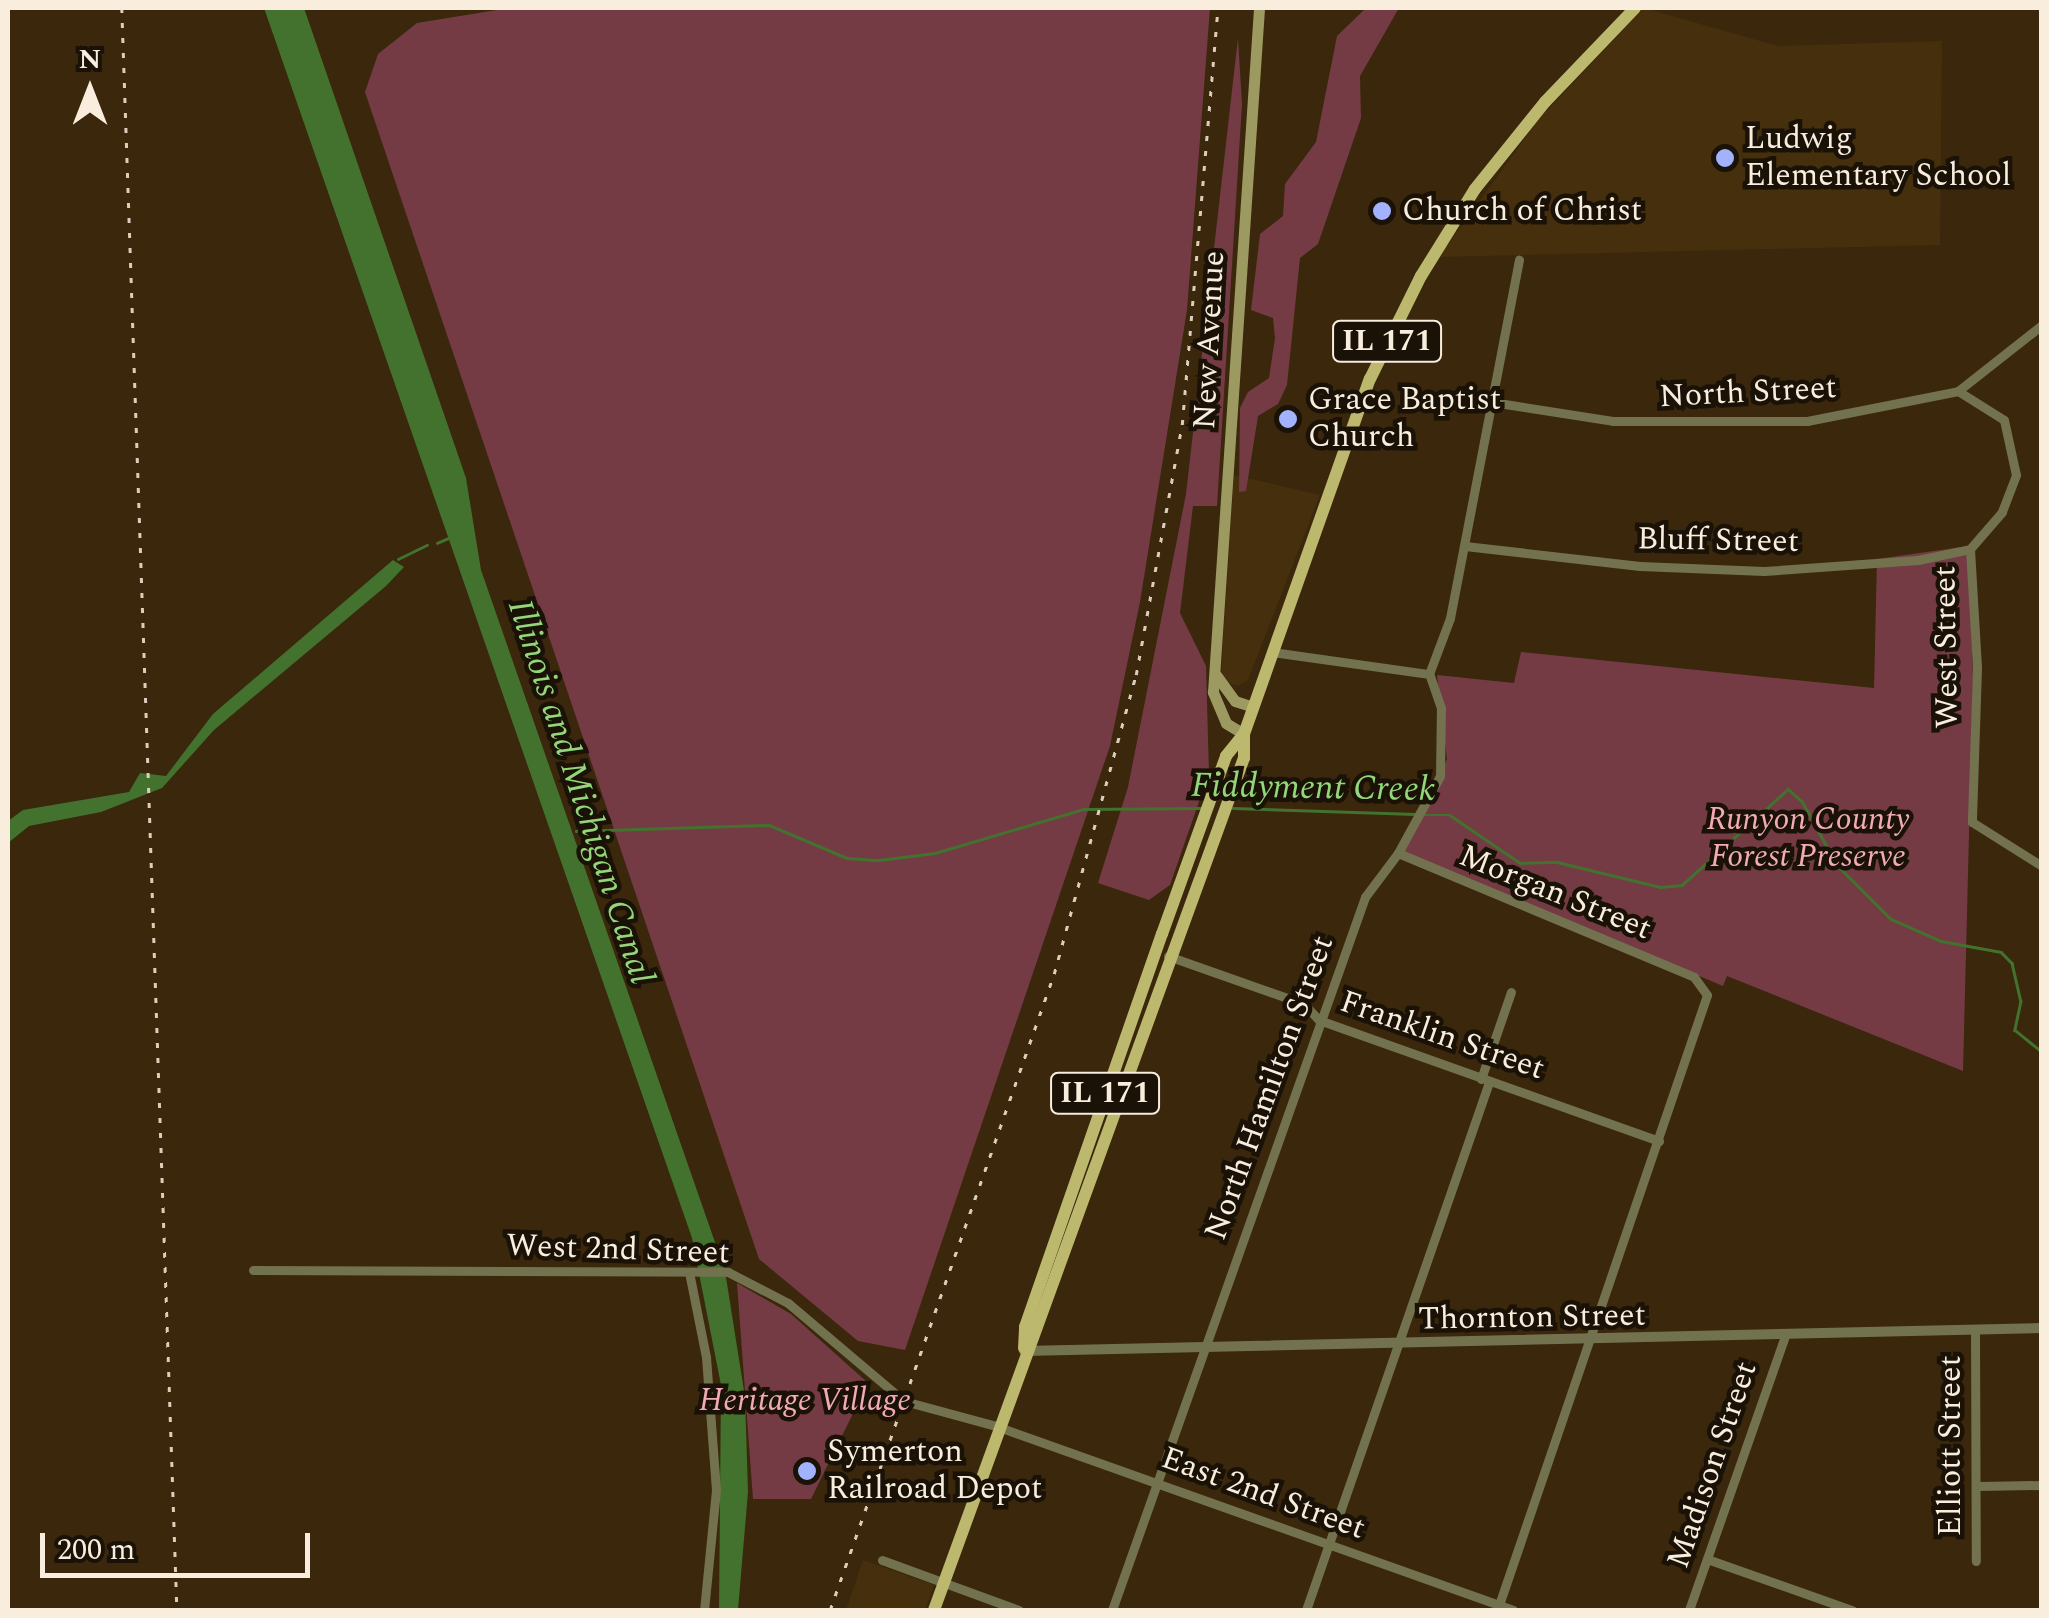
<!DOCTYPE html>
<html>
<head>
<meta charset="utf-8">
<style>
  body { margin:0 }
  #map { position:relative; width:2049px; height:1618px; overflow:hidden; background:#3a270c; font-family:Spectral,serif }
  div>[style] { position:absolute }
  .built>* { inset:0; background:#462f0d }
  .green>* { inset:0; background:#743b45 }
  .water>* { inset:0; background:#42722d }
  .stream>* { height:2.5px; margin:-1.25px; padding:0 1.25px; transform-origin:1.25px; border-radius:1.25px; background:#42722d }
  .minor>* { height:9px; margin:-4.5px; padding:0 4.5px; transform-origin:4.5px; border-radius:4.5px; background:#73724f }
  .tertiary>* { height:10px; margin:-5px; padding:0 5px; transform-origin:5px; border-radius:5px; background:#73724f }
  .secondary>* { height:11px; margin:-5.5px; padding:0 5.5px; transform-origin:5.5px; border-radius:5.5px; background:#9c9961 }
  .primary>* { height:12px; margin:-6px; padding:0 6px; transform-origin:6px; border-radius:6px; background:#bcb86e }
  .rail>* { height:2.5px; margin-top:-1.25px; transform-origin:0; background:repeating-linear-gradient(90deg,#dccebd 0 5px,transparent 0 15px) }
  .dots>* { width:28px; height:28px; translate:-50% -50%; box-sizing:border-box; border:5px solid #1a1207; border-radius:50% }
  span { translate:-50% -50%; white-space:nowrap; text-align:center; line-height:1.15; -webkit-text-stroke:9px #1a1207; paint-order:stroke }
  .shield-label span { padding:2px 8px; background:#1a1207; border:2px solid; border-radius:8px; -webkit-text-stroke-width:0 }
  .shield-label { font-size:30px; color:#f9eddd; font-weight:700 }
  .poi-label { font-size:32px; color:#f9eddd }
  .left { translate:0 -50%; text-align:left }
  .street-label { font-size:32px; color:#f9eddd }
  .park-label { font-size:32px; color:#f2aab4; font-style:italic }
  .water-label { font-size:35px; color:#94d77a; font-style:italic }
  .frame { position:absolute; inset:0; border:10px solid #f9eddd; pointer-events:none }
  .north { position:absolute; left:40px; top:40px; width:100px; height:100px; -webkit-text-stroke:8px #1a1207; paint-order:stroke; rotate:0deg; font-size:28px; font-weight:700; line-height:40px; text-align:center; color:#f9eddd }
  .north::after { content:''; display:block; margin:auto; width:35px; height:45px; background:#f9eddd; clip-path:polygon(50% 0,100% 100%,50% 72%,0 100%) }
  .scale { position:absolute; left:40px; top:1533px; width:270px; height:45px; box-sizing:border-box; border:5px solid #f9eddd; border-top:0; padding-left:12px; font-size:30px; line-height:35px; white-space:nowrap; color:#f9eddd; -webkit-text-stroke:8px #1a1207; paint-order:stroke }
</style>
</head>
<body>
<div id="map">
  <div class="built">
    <div style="clip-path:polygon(1644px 8px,1778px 46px,1942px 41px,1940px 245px,1439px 257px,1539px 119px)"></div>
    <div style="clip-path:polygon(1234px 475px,1320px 495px,1248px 680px,1238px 686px,1225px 682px,1221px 671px)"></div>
    <div style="clip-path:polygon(863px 1560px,934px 1585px,925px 1610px,846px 1610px)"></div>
  </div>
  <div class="green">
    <div style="clip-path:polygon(509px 8px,1210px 8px,1187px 310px,1140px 602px,1110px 746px,905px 1350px,858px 1341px,759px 1259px,365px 92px,378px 54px,417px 23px)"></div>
    <div style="clip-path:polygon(1366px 8px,1399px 8px,1360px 76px,1361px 118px,1318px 244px,1300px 258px,1287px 385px,1278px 404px,1258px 416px,1246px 491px,1239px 492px,1240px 408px,1248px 392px,1269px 378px,1275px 338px,1273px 318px,1251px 310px,1260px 234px,1283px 216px,1285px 184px,1316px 142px,1337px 36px)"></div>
    <div style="clip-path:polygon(1238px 38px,1242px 104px,1217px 506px,1193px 506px,1180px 613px,1206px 666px,1209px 773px,1170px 885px,1149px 900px,1098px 883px,1128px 787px,1186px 494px)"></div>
    <div style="clip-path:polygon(1969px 546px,1973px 677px,1963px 1071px,1727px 976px,1723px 986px,1404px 852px,1447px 759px,1437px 675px,1514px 683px,1521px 652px,1874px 688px,1877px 559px)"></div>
    <div style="clip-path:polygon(737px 1283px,791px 1314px,868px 1383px,811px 1499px,753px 1499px)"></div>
  </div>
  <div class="water">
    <div style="clip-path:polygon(264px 8px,304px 8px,466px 478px,481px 570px,725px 1271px,745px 1397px,748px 1492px,738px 1610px,719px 1610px,721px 1385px,692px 1238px)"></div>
    <div style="clip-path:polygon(393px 560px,404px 567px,386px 586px,214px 730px,162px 788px,101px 812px,29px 826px,8px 843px,8px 821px,23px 810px,129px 792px,140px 773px,166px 776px,213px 714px)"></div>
  </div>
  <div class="stream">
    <div style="left:437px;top:543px;width:13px;rotate:-23deg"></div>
    <div style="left:398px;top:559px;width:32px;rotate:-26deg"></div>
    <div style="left:1233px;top:808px;width:182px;rotate:1.9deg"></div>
    <div style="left:1423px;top:815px;width:27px"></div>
    <div style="left:1450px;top:815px;width:85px;rotate:34.4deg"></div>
    <div style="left:1520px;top:863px;width:37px;rotate:-2deg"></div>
    <div style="left:1557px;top:862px;width:106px;rotate:13.6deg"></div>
    <div style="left:1660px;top:887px;width:22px;rotate:-5deg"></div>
    <div style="left:1682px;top:885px;width:143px;rotate:-42.2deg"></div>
    <div style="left:1788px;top:789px;width:18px;rotate:41deg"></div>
    <div style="left:1802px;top:801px;width:73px;rotate:61.3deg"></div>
    <div style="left:1837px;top:865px;width:76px;rotate:45deg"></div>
    <div style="left:1891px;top:919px;width:55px;rotate:23.7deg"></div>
    <div style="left:1941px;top:941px;width:61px;rotate:10.4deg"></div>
    <div style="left:2001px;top:952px;width:16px;rotate:45deg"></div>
    <div style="left:2012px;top:963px;width:39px;rotate:77deg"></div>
    <div style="left:2021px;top:1001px;width:30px;rotate:102deg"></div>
    <div style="left:2015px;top:1030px;width:35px;rotate:39deg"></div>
    <div style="left:576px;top:831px;width:193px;rotate:-1.8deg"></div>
    <div style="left:769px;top:825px;width:85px;rotate:22.9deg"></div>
    <div style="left:847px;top:858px;width:32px;rotate:4deg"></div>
    <div style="left:879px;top:860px;width:56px;rotate:-7.1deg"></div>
    <div style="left:935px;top:853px;width:155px;rotate:-16.5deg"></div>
    <div style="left:1084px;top:809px;width:116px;rotate:-0.5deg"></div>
  </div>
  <div class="minor">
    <div style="left:1958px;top:391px;width:54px;rotate:32.2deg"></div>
    <div style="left:2004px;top:420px;width:56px;rotate:77.7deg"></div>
    <div style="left:2016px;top:475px;width:40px;rotate:111deg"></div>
    <div style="left:2002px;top:512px;width:49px;rotate:130.9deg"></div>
    <div style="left:1970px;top:549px;width:119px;rotate:86.6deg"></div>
    <div style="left:1977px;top:668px;width:154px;rotate:91.9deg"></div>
    <div style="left:1972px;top:822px;width:83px;rotate:32.2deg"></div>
    <div style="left:1492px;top:402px;width:122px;rotate:8.9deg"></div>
    <div style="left:1613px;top:421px;width:194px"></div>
    <div style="left:1807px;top:421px;width:154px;rotate:-11.2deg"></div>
    <div style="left:1958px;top:391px;width:107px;rotate:-38.2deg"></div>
    <div style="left:1465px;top:546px;width:176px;rotate:6.5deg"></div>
    <div style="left:1640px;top:566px;width:124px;rotate:2.3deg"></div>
    <div style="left:1764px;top:571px;width:154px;rotate:-4.1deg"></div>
    <div style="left:1918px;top:560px;width:53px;rotate:-11.9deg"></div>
    <div style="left:1272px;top:652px;width:159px;rotate:8deg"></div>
    <div style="left:1429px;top:674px;width:60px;rotate:-69.4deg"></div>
    <div style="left:1450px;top:618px;width:365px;rotate:-79.1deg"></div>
    <div style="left:1398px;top:853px;width:321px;rotate:22.7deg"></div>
    <div style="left:1694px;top:977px;width:22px;rotate:54deg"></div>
    <div style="left:1707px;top:995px;width:648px;rotate:108.83deg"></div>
    <div style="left:1168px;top:956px;width:144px;rotate:19.4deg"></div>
    <div style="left:1304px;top:1004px;width:22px;rotate:47deg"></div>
    <div style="left:1319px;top:1020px;width:361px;rotate:19.6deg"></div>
    <div style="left:1481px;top:1079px;width:92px;rotate:-71deg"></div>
    <div style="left:253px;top:1270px;width:475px;rotate:0.2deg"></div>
    <div style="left:728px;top:1272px;width:68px;rotate:27.3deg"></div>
    <div style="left:788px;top:1303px;width:152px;rotate:40.2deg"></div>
    <div style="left:904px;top:1401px;width:95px;rotate:15.2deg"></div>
    <div style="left:996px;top:1426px;width:549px;rotate:19.59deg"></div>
    <div style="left:689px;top:1272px;width:87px;rotate:78.7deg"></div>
    <div style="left:706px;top:1357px;width:133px;rotate:85.7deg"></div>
    <div style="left:716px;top:1490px;width:121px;rotate:95.7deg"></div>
    <div style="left:1975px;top:1330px;width:231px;rotate:89.8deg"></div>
    <div style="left:1977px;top:1486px;width:65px;rotate:-0.9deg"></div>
    <div style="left:1707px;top:1559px;width:154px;rotate:19.4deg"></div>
    <div style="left:882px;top:1560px;width:146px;rotate:20.1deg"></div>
    <div style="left:1112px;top:1610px;width:757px;rotate:-70.46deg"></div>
    <div style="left:1365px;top:897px;width:55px;rotate:-53.1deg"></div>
    <div style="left:1398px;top:853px;width:88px;rotate:-61.4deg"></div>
    <div style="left:1440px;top:776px;width:68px;rotate:-89.2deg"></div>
    <div style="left:1441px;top:708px;width:36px;rotate:-109deg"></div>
    <div style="left:1306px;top:1610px;width:559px;rotate:-70.88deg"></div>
    <div style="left:1689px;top:1610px;width:290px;rotate:-70.7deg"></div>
  </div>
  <div class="tertiary">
    <div style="left:1024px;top:1351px;width:1018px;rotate:-1.29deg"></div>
  </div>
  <div class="secondary">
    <div style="left:1216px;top:675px;width:32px;rotate:54deg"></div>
    <div style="left:1235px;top:701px;width:19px;rotate:18deg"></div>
    <div style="left:1244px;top:734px;width:21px;rotate:-149deg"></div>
    <div style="left:1226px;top:723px;width:34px;rotate:-113deg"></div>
    <div style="left:1213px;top:692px;width:686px;rotate:-86.15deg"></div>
  </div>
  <div class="primary">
    <div style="left:1024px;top:1348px;width:21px;rotate:-87deg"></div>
    <div style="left:1025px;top:1327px;width:416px;rotate:-70.8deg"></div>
    <div style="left:1162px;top:934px;width:189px;rotate:-70.2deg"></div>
    <div style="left:1226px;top:756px;width:28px;rotate:-51deg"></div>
    <div style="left:934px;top:1610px;width:907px;rotate:-70.01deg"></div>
    <div style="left:1244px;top:758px;width:24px;rotate:-90deg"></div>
    <div style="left:1244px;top:734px;width:377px;rotate:-70.5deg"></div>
    <div style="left:1370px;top:379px;width:115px;rotate:-63.7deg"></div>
    <div style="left:1421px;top:276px;width:102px;rotate:-58.2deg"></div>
    <div style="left:1475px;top:189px;width:112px;rotate:-51.2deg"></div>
    <div style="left:1545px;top:102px;width:130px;rotate:-46.2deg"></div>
  </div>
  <div class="rail">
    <div style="left:122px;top:8px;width:1603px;rotate:88.03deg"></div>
    <div style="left:830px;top:1610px;width:674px;rotate:-70.6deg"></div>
    <div style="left:1054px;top:974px;width:310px;rotate:-74.7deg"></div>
    <div style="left:1136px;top:675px;width:254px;rotate:-79.6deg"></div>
    <div style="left:1182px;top:425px;width:419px;rotate:-85.1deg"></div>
  </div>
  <div class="dots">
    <div style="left:1725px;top:158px;background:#a3b2fd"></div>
    <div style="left:1382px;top:211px;background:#a3b2fd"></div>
    <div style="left:1288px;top:419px;background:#a3b2fd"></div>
    <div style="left:807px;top:1471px;background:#a3b2fd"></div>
  </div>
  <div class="shield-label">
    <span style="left:1387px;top:341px">IL 171</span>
    <span style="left:1105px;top:1093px">IL 171</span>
  </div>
  <div class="poi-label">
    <span class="left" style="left:1745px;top:158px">Ludwig<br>Elementary School</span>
    <span class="left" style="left:1402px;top:211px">Church of Christ</span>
    <span class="left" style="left:1308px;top:419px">Grace Baptist<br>Church</span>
    <span class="left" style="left:827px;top:1471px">Symerton<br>Railroad Depot</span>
  </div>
  <div class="street-label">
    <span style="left:1210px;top:340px;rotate:-87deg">New Avenue</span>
    <span style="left:1748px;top:393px;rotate:-3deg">North Street</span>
    <span style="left:1718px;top:541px;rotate:1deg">Bluff Street</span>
    <span style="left:1947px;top:647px;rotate:-91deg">West Street</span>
    <span style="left:1555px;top:893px;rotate:22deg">Morgan Street</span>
    <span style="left:1442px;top:1036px;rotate:19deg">Franklin Street</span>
    <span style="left:1270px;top:1088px;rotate:-70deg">North Hamilton Street</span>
    <span style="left:618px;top:1250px;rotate:2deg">West 2nd Street</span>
    <span style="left:1532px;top:1318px;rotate:-1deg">Thornton Street</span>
    <span style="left:1951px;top:1446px;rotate:-90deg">Elliott Street</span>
    <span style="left:1713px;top:1465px;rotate:-71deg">Madison Street</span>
    <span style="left:1263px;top:1494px;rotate:20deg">East 2nd Street</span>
  </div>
  <div class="park-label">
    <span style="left:1808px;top:839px">Runyon County<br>Forest Preserve</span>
    <span style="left:805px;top:1401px">Heritage Village</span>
  </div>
  <div class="water-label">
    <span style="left:1313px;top:788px;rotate:1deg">Fiddyment Creek</span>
    <span style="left:580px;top:792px;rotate:72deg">Illinois and Michigan Canal</span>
  </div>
  <div class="frame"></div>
  <div class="north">N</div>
  <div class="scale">200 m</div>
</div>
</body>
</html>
